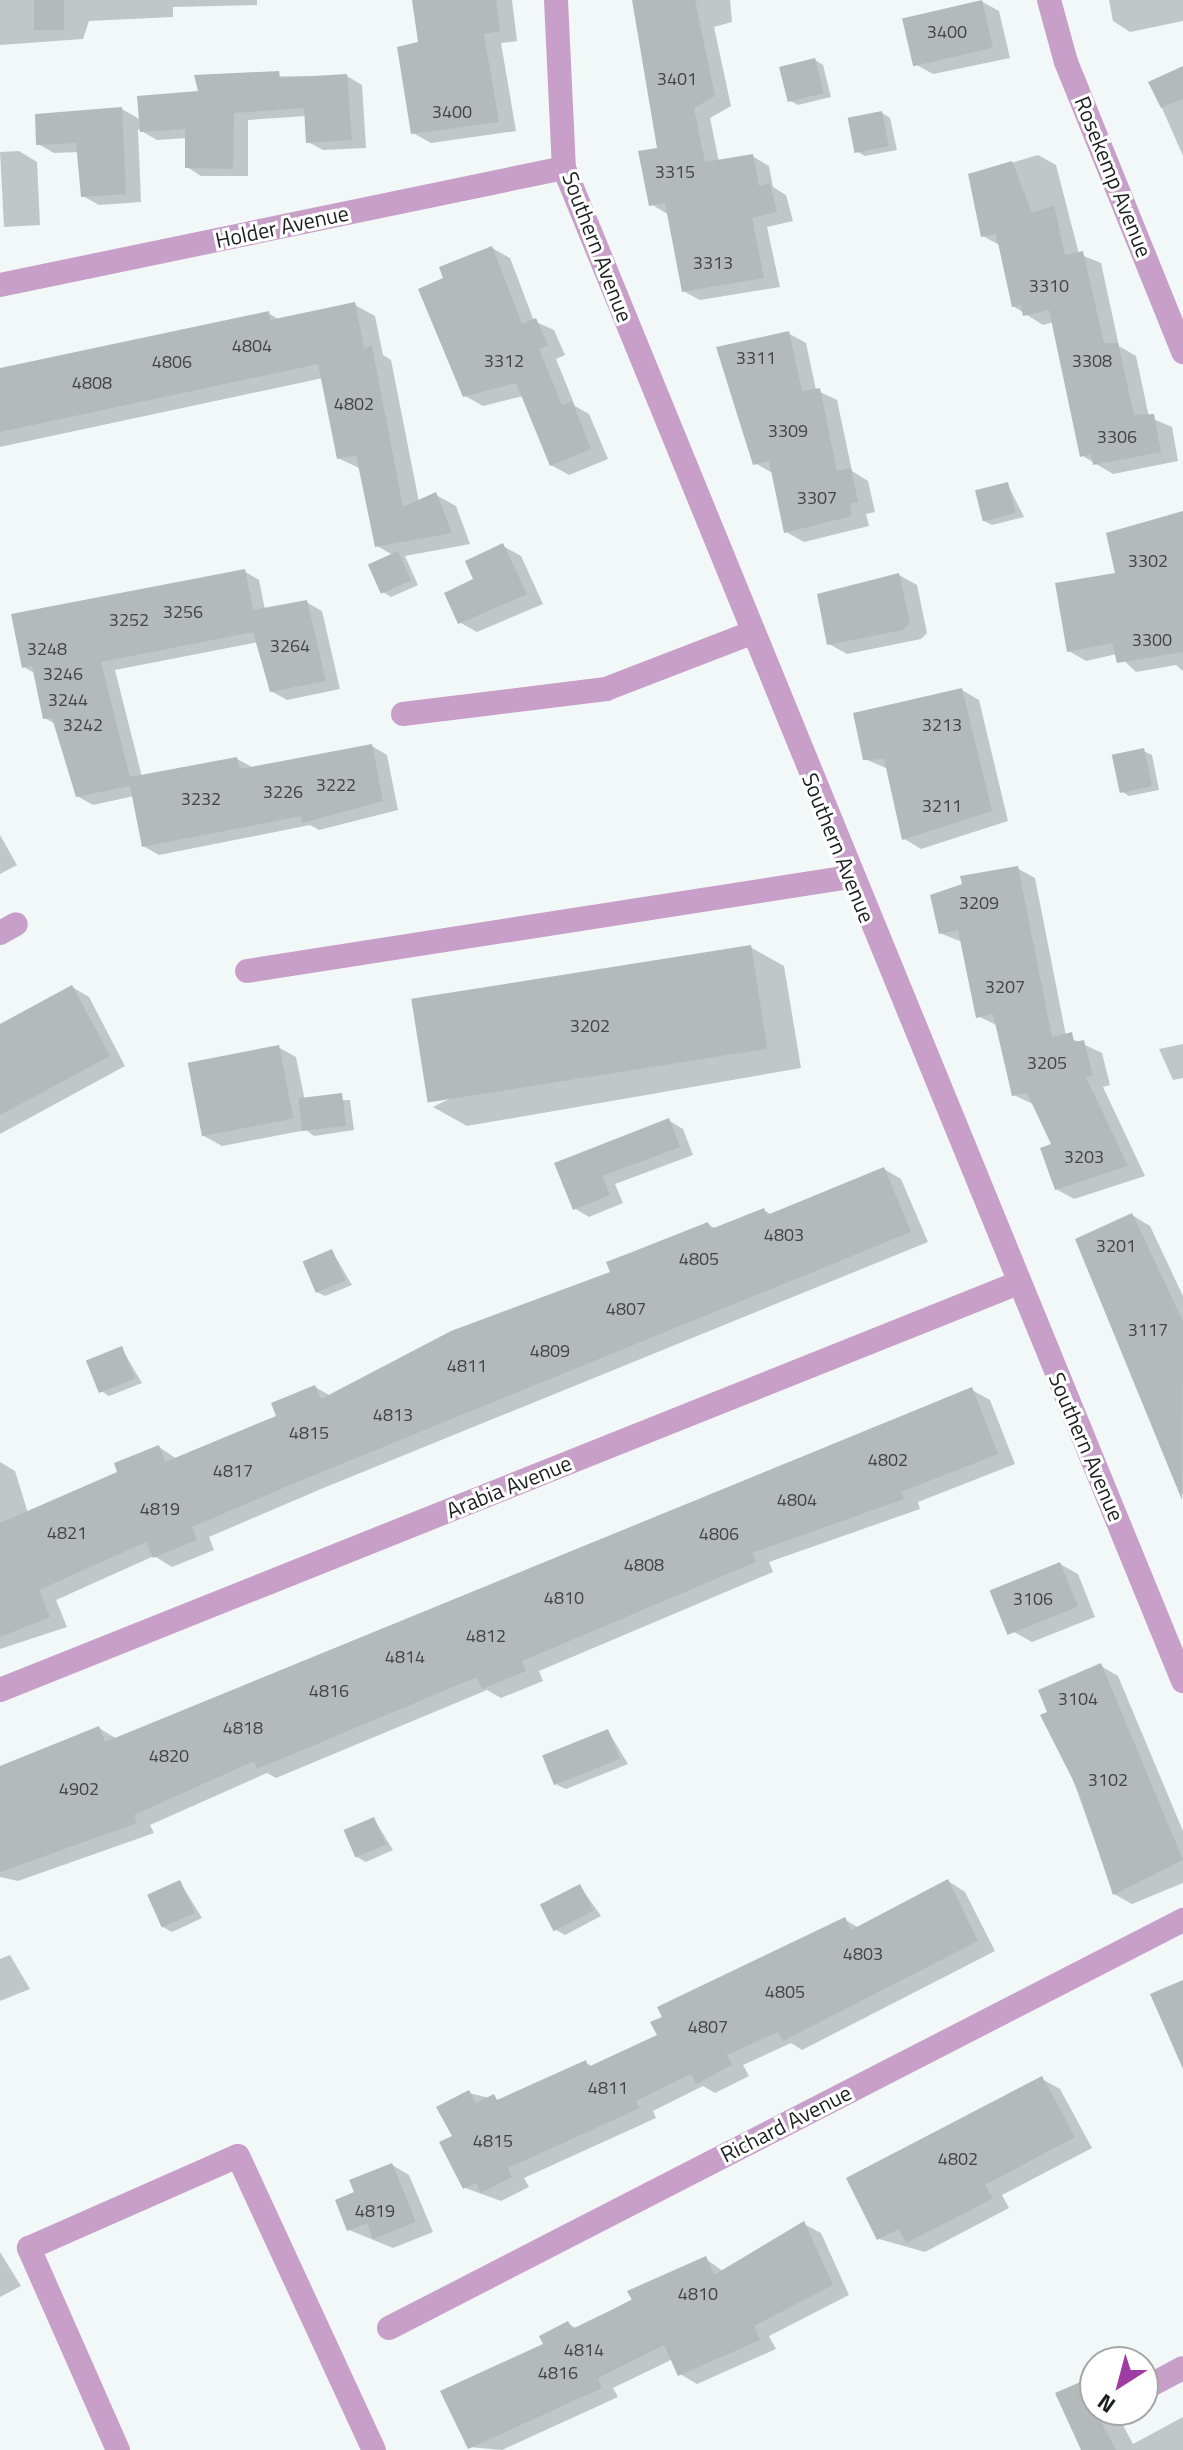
<!DOCTYPE html>
<html>
<head>
<meta charset="utf-8">
<style>
  body { margin:0 }
  #map { position:relative; width:1183px; height:2450px; overflow:hidden; background:#f2f8f8; font-family:"Titillium Web",sans-serif }
  div>[style] { position:absolute }
  .shadow>* { inset:0; background:#0003 }
  .building>* { inset:0; background:#b4bab9; transform-origin:0 0 }
  .minor>* { height:24px; margin:-12px; padding:0 12px; transform-origin:12px; border-radius:12px; background:#c89fc8 }
  span { translate:-50% -50%; white-space:nowrap; text-align:center; line-height:1.15; -webkit-text-stroke:6px #fff; paint-order:stroke }
  .number-label { font-size:18px; color:#444646 }
  .number-label span { -webkit-text-stroke-width:0 }
  .street-label { font-size:22px; color:#1e2020 }
  .north { position:absolute; left:1079px; top:2346px; width:80px; height:80px; box-sizing:border-box; background:#fff; border:2px solid #a5a6a6; border-radius:50%; rotate:216deg; font-size:22px; font-weight:700; line-height:32px; text-align:center; color:#1e2020 }
  .north::after { content:''; display:block; margin:auto; width:28px; height:36px; background:#9e3ca3; clip-path:polygon(50% 0,100% 100%,50% 72%,0 100%) }
</style>
</head>
<body>
<div id="map">
  <div class="shadow">
    <div style="clip-path:polygon(0 0,257px 0,257px 5px,173px 7px,173px 17px,89px 21px,83px 39px,0 45px)"></div>
    <div style="clip-path:polygon(431px 0,512px 0,517px 41px,501px 43px,516px 131px,431px 143px,413px 133px)"></div>
    <div style="clip-path:polygon(633px 0,730px 0,732px 22px,714px 27px,731px 106px,710px 118px,719px 162px,752px 156px,769px 166px,773px 187px,786px 195px,793px 221px,767px 227px,780px 287px,700px 300px,683px 291px,669px 215px,651px 204px,659px 149px)"></div>
    <div style="clip-path:polygon(1109px 0,1183px 0,1183px 21px,1130px 32px,1113px 21px)"></div>
    <div style="clip-path:polygon(981px 1px,999px 11px,1010px 58px,933px 74px,915px 64px)"></div>
    <div style="clip-path:polygon(815px 60px,823px 65px,831px 97px,798px 105px,789px 100px)"></div>
    <div style="clip-path:polygon(1183px 70px,1183px 156px,1151px 83px)"></div>
    <div style="clip-path:polygon(347px 76px,362px 85px,366px 148px,323px 150px,308px 142px,306px 116px,248px 120px,248px 176px,201px 176px,187px 167px,187px 138px,157px 140px,138px 129px,141px 202px,99px 205px,83px 196px,79px 152px,54px 153px,38px 144px,122px 109px,141px 120px,200px 93px,197px 77px)"></div>
    <div style="clip-path:polygon(882px 113px,890px 118px,897px 150px,865px 156px,856px 151px)"></div>
    <div style="clip-path:polygon(19px 151px,37px 162px,40px 225px,4px 227px,0 152px)"></div>
    <div style="clip-path:polygon(1038px 155px,1056px 165px,1079px 254px,1101px 263px,1119px 346px,1136px 356px,1149px 417px,1172px 427px,1178px 461px,1113px 474px,1081px 455px,1054px 322px,1043px 325px,1013px 306px,1001px 246px,983px 236px,970px 175px)"></div>
    <div style="clip-path:polygon(492px 248px,510px 258px,534px 321px,554px 330px,565px 355px,556px 359px,575px 406px,589px 414px,608px 459px,569px 475px,551px 465px,523px 396px,483px 406px,465px 396px)"></div>
    <div style="clip-path:polygon(355px 305px,375px 316px,383px 355px,391px 360px,419px 502px,436px 495px,456px 506px,470px 544px,405px 556px,418px 585px,391px 597px,383px 592px,393px 555px,377px 546px,361px 469px,338px 458px,323px 378px,0 447px,0 370px,268px 313px,280px 320px)"></div>
    <div style="clip-path:polygon(788px 333px,806px 343px,816px 390px,837px 400px,852px 471px,868px 481px,875px 512px,866px 514px,869px 526px,804px 542px,786px 532px,774px 474px,755px 463px)"></div>
    <div style="clip-path:polygon(1008px 485px,1024px 517px,992px 525px,984px 521px)"></div>
    <div style="clip-path:polygon(1183px 517px,1183px 671px,1176px 665px,1136px 672px,1117px 654px,1086px 661px,1069px 651px,1117px 574px,1109px 534px)"></div>
    <div style="clip-path:polygon(503px 546px,521px 556px,543px 604px,477px 632px,459px 622px,475px 580px)"></div>
    <div style="clip-path:polygon(244px 571px,259px 580px,265px 610px,306px 602px,322px 611px,340px 689px,287px 700px,271px 691px,258px 642px,115px 670px,142px 777px,237px 759px,254px 768px,372px 746px,387px 755px,398px 810px,319px 830px,310px 825px,159px 855px,143px 846px,134px 796px,93px 805px,77px 796px,55px 724px,45px 718px,36px 674px,24px 667px)"></div>
    <div style="clip-path:polygon(899px 575px,917px 585px,927px 633px,921px 639px,847px 654px,829px 644px)"></div>
    <div style="clip-path:polygon(962px 690px,979px 700px,1008px 821px,921px 849px,903px 838px,888px 769px,865px 759px)"></div>
    <div style="clip-path:polygon(1144px 751px,1152px 755px,1159px 790px,1129px 796px,1121px 791px)"></div>
    <div style="clip-path:polygon(0 835px,17px 865px,0 874px)"></div>
    <div style="clip-path:polygon(1017px 868px,1035px 878px,1066px 1036px,1102px 1053px,1110px 1085px,1103px 1087px,1145px 1176px,1074px 1199px,1056px 1189px,1054px 1145px,1035px 1105px,1014px 1095px,998px 1026px,978px 1016px,962px 942px,940px 933px)"></div>
    <div style="clip-path:polygon(750px 947px,784px 966px,801px 1068px,467px 1126px,433px 1107px)"></div>
    <div style="clip-path:polygon(72px 987px,89px 997px,125px 1066px,0 1134px,0 1027px)"></div>
    <div style="clip-path:polygon(1183px 1044px,1183px 1078px,1173px 1080px,1159px 1049px)"></div>
    <div style="clip-path:polygon(278px 1047px,296px 1057px,305px 1101px,350px 1100px,354px 1130px,314px 1136px,306px 1130px,222px 1146px,204px 1136px)"></div>
    <div style="clip-path:polygon(668px 1120px,683px 1129px,693px 1155px,615px 1184px,623px 1203px,589px 1217px,574px 1208px,557px 1164px)"></div>
    <div style="clip-path:polygon(884px 1169px,901px 1179px,928px 1242px,321px 1489px,209px 1537px,214px 1550px,172px 1567px,154px 1556px,56px 1600px,67px 1627px,0 1649px,0 1462px,15px 1471px,28px 1513px,120px 1473px,159px 1447px,177px 1459px,279px 1417px,315px 1387px,331px 1396px,613px 1274px,708px 1224px,716px 1229px,764px 1210px,772px 1215px)"></div>
    <div style="clip-path:polygon(1132px 1215px,1150px 1226px,1183px 1296px,1183px 1495px,1077px 1240px)"></div>
    <div style="clip-path:polygon(332px 1251px,352px 1285px,325px 1296px,317px 1292px)"></div>
    <div style="clip-path:polygon(122px 1349px,142px 1383px,109px 1396px,101px 1391px)"></div>
    <div style="clip-path:polygon(972px 1390px,990px 1400px,1015px 1464px,918px 1502px,920px 1509px,769px 1562px,773px 1572px,539px 1671px,543px 1681px,501px 1698px,487px 1690px,276px 1778px,267px 1773px,150px 1825px,154px 1833px,18px 1881px,0 1877px,0 1768px,99px 1728px,117px 1739px)"></div>
    <div style="clip-path:polygon(1060px 1564px,1078px 1574px,1095px 1617px,1032px 1642px,1014px 1632px)"></div>
    <div style="clip-path:polygon(1101px 1666px,1118px 1676px,1183px 1831px,1183px 1883px,1132px 1904px,1114px 1894px,1049px 1713px)"></div>
    <div style="clip-path:polygon(608px 1731px,628px 1764px,566px 1789px,557px 1785px)"></div>
    <div style="clip-path:polygon(374px 1819px,393px 1850px,366px 1862px,357px 1857px)"></div>
    <div style="clip-path:polygon(948px 1881px,965px 1892px,995px 1951px,802px 2050px,791px 2043px,743px 2065px,749px 2076px,715px 2093px,703px 2086px,653px 2111px,656px 2118px,524px 2178px,529px 2187px,501px 2201px,465px 2188px,454px 2137px,469px 2093px,502px 2101px,585px 2062px,593px 2067px,660px 2036px,844px 1919px,859px 1928px)"></div>
    <div style="clip-path:polygon(180px 1882px,202px 1918px,172px 1932px,163px 1927px)"></div>
    <div style="clip-path:polygon(580px 1886px,601px 1916px,565px 1935px,556px 1930px)"></div>
    <div style="clip-path:polygon(10px 1955px,30px 1989px,0 2001px,0 1959px)"></div>
    <div style="clip-path:polygon(1042px 2079px,1060px 2089px,1092px 2148px,1002px 2195px,1009px 2208px,925px 2252px,879px 2239px)"></div>
    <div style="clip-path:polygon(392px 2165px,409px 2175px,433px 2232px,393px 2248px,349px 2230px,357px 2194px)"></div>
    <div style="clip-path:polygon(804px 2224px,821px 2233px,849px 2295px,769px 2336px,776px 2349px,697px 2384px,680px 2374px,673px 2359px,613px 2388px,618px 2397px,502px 2450px,469px 2447px,568px 2323px,577px 2329px,706px 2259px,724px 2272px)"></div>
    <div style="clip-path:polygon(0 2252px,21px 2286px,0 2297px)"></div>
    <div style="clip-path:polygon(1084px 2382px,1095px 2388px,1095px 2410px,1115px 2410px,1133px 2444px,1183px 2417px,1183px 2450px,1081px 2450px)"></div>
  </div>
  <div class="building">
    <div style="left:34px;top:0;width:30px;height:30px"></div>
    <div style="clip-path:polygon(412px 0,496px 0,500px 31px,484px 34px,499px 122px,411px 134px,397px 47px,418px 42px)"></div>
    <div style="clip-path:polygon(632px 0,695px 0,715px 96px,694px 108px,705px 162px,753px 154px,759px 186px,770px 183px,777px 212px,752px 218px,764px 278px,682px 292px,665px 203px,649px 206px,638px 151px,657px 148px)"></div>
    <div style="left:982px;top:0;width:49px;height:82px;rotate:77deg"></div>
    <div style="left:815px;top:58px;width:36px;height:37px;rotate:76deg"></div>
    <div style="clip-path:polygon(1183px 66px,1183px 99px,1161px 108px,1148px 82px)"></div>
    <div style="clip-path:polygon(279px 71px,280px 78px,347px 74px,352px 140px,306px 143px,304px 108px,234px 113px,233px 169px,185px 168px,185px 129px,140px 132px,137px 96px,198px 91px,194px 75px)"></div>
    <div style="clip-path:polygon(122px 107px,126px 194px,81px 197px,76px 143px,36px 145px,35px 114px)"></div>
    <div style="left:882px;top:111px;width:36px;height:35px;rotate:79deg"></div>
    <div style="clip-path:polygon(1012px 161px,1032px 213px,1054px 205px,1065px 255px,1083px 251px,1104px 343px,1118px 343px,1134px 415px,1154px 414px,1161px 452px,1093px 465px,1091px 454px,1080px 457px,1049px 310px,1023px 316px,1021px 305px,1012px 307px,996px 234px,981px 237px,968px 174px)"></div>
    <div style="clip-path:polygon(492px 246px,522px 324px,536px 318px,548px 345px,539px 349px,562px 405px,572px 401px,591px 449px,550px 466px,516px 383px,463px 397px,418px 289px,443px 278px,439px 267px)"></div>
    <div style="clip-path:polygon(355px 302px,364px 348px,372px 346px,403px 507px,436px 492px,452px 533px,375px 547px,356px 455px,337px 459px,318px 364px,0 432px,0 368px,269px 311px,270px 320px)"></div>
    <div style="clip-path:polygon(789px 331px,802px 391px,820px 388px,837px 471px,851px 468px,858px 502px,850px 504px,852px 516px,784px 533px,769px 461px,753px 465px,716px 347px)"></div>
    <div style="left:1008px;top:482px;width:32px;height:34px;rotate:76deg"></div>
    <div style="clip-path:polygon(1183px 511px,1183px 652px,1117px 663px,1112px 643px,1067px 652px,1055px 583px,1115px 573px,1106px 533px)"></div>
    <div style="clip-path:polygon(503px 543px,527px 594px,458px 624px,444px 593px,473px 579px,465px 561px)"></div>
    <div style="left:398px;top:551px;width:32px;height:33px;rotate:66deg"></div>
    <div style="clip-path:polygon(245px 569px,253px 610px,307px 600px,326px 681px,270px 692px,253px 632px,101px 662px,130px 777px,237px 757px,240px 769px,372px 744px,383px 801px,302px 823px,301px 816px,142px 847px,130px 786px,76px 797px,52px 718px,43px 719px,32px 666px,22px 668px,11px 614px)"></div>
    <div style="clip-path:polygon(899px 573px,910px 623px,903px 630px,827px 645px,817px 594px)"></div>
    <div style="clip-path:polygon(962px 688px,992px 811px,902px 840px,884px 759px,863px 760px,853px 713px)"></div>
    <div style="left:1144px;top:748px;width:39px;height:33px;rotate:78deg"></div>
    <div style="clip-path:polygon(1018px 866px,1052px 1037px,1072px 1032px,1074px 1042px,1084px 1040px,1093px 1076px,1086px 1077px,1128px 1166px,1055px 1190px,1040px 1148px,1051px 1144px,1027px 1093px,1012px 1096px,993px 1014px,976px 1018px,958px 930px,939px 934px,930px 895px,962px 884px,960px 876px)"></div>
    <div style="left:751px;top:945px;width:105px;height:344px;rotate:81deg"></div>
    <div style="clip-path:polygon(72px 985px,110px 1056px,0 1115px,0 1024px)"></div>
    <div style="left:279px;top:1045px;width:75px;height:93px;rotate:79deg"></div>
    <div style="left:342px;top:1093px;width:33px;height:44px;rotate:83deg"></div>
    <div style="clip-path:polygon(669px 1118px,680px 1147px,602px 1176px,610px 1195px,573px 1210px,554px 1163px)"></div>
    <div style="clip-path:polygon(884px 1167px,911px 1232px,302px 1480px,192px 1527px,197px 1540px,153px 1558px,146px 1542px,39px 1590px,50px 1617px,0 1637px,0 1523px,117px 1472px,114px 1463px,159px 1445px,165px 1462px,276px 1416px,271px 1403px,315px 1385px,321px 1399px,451px 1331px,610px 1272px,606px 1262px,627px 1254px,708px 1222px,711px 1229px,764px 1208px,767px 1215px)"></div>
    <div style="clip-path:polygon(1132px 1213px,1183px 1321px,1182px 1500px,1075px 1239px)"></div>
    <div style="left:332px;top:1249px;width:34px;height:32px;rotate:67deg"></div>
    <div style="left:122px;top:1346px;width:35px;height:39px;rotate:68deg"></div>
    <div style="clip-path:polygon(972px 1387px,998px 1454px,901px 1492px,904px 1499px,752px 1553px,756px 1562px,522px 1661px,526px 1671px,482px 1689px,477px 1677px,257px 1769px,254px 1761px,134px 1815px,137px 1823px,0 1872px,0 1766px,99px 1726px,105px 1742px)"></div>
    <div style="left:1060px;top:1562px;width:48px;height:76px;rotate:68deg"></div>
    <div style="clip-path:polygon(1101px 1663px,1183px 1860px,1113px 1895px,1078px 1790px,1040px 1715px,1047px 1712px,1038px 1690px)"></div>
    <div style="left:608px;top:1729px;width:32px;height:71px;rotate:68deg"></div>
    <div style="left:374px;top:1817px;width:30px;height:33px;rotate:67deg"></div>
    <div style="clip-path:polygon(948px 1879px,978px 1941px,783px 2041px,778px 2032px,727px 2055px,732px 2065px,696px 2084px,691px 2074px,636px 2101px,640px 2108px,508px 2168px,512px 2177px,481px 2193px,476px 2183px,463px 2189px,439px 2142px,452px 2136px,436px 2107px,469px 2090px,476px 2103px,494px 2094px,497px 2100px,586px 2060px,588px 2067px,657px 2035px,650px 2022px,662px 2017px,657px 2007px,845px 1917px,851px 1930px)"></div>
    <div style="left:180px;top:1880px;width:36px;height:36px;rotate:66deg"></div>
    <div style="left:580px;top:1884px;width:30px;height:45px;rotate:63deg"></div>
    <div style="clip-path:polygon(1183px 1980px,1183px 2069px,1150px 1994px)"></div>
    <div style="clip-path:polygon(1042px 2076px,1075px 2137px,985px 2185px,993px 2198px,969px 2211px,906px 2243px,899px 2229px,877px 2240px,846px 2178px)"></div>
    <div style="clip-path:polygon(392px 2163px,416px 2222px,373px 2239px,367px 2223px,347px 2231px,335px 2200px,354px 2192px,349px 2180px)"></div>
    <div style="clip-path:polygon(804px 2221px,833px 2285px,754px 2326px,760px 2340px,678px 2376px,664px 2345px,598px 2378px,602px 2388px,468px 2449px,440px 2391px,543px 2344px,539px 2336px,568px 2321px,572px 2329px,632px 2300px,627px 2291px,706px 2256px,714px 2275px)"></div>
    <div style="clip-path:polygon(1085px 2380px,1095px 2410px,1116px 2450px,1081px 2450px,1055px 2393px)"></div>
  </div>
  <div class="minor">
    <div style="left:556px;top:0;width:168px;rotate:87.3deg"></div>
    <div style="left:564px;top:168px;width:1635px;rotate:67.75deg"></div>
    <div style="left:1049px;top:0;width:64px;rotate:74.7deg"></div>
    <div style="left:1066px;top:62px;width:313px;rotate:68deg"></div>
    <div style="left:0;top:285px;width:576px;rotate:-11.72deg"></div>
    <div style="left:403px;top:714px;width:205px;rotate:-7deg"></div>
    <div style="left:606px;top:689px;width:155px;rotate:-21.1deg"></div>
    <div style="left:0;top:933px;width:18px;rotate:-29deg"></div>
    <div style="left:247px;top:971px;width:609px;rotate:-8.87deg"></div>
    <div style="left:0;top:1690px;width:1096px;rotate:-21.79deg"></div>
    <div style="left:389px;top:2328px;width:893px;rotate:-27.2deg"></div>
    <div style="left:1149px;top:2386px;width:38px;rotate:-28deg"></div>
    <div style="left:118px;top:2450px;width:221px;rotate:-113.8deg"></div>
    <div style="left:29px;top:2248px;width:228px;rotate:-23.8deg"></div>
    <div style="left:238px;top:2156px;width:324px;rotate:65.2deg"></div>
  </div>
  <div class="number-label">
    <span style="left:947px;top:32px">3400</span>
    <span style="left:677px;top:79px">3401</span>
    <span style="left:452px;top:112px">3400</span>
    <span style="left:675px;top:172px">3315</span>
    <span style="left:713px;top:263px">3313</span>
    <span style="left:1049px;top:286px">3310</span>
    <span style="left:252px;top:346px">4804</span>
    <span style="left:756px;top:358px">3311</span>
    <span style="left:504px;top:361px">3312</span>
    <span style="left:1092px;top:361px">3308</span>
    <span style="left:172px;top:362px">4806</span>
    <span style="left:92px;top:383px">4808</span>
    <span style="left:354px;top:404px">4802</span>
    <span style="left:788px;top:431px">3309</span>
    <span style="left:1117px;top:437px">3306</span>
    <span style="left:817px;top:498px">3307</span>
    <span style="left:1148px;top:561px">3302</span>
    <span style="left:183px;top:612px">3256</span>
    <span style="left:129px;top:620px">3252</span>
    <span style="left:1152px;top:640px">3300</span>
    <span style="left:290px;top:646px">3264</span>
    <span style="left:47px;top:649px">3248</span>
    <span style="left:63px;top:674px">3246</span>
    <span style="left:68px;top:700px">3244</span>
    <span style="left:83px;top:725px">3242</span>
    <span style="left:942px;top:725px">3213</span>
    <span style="left:336px;top:785px">3222</span>
    <span style="left:283px;top:792px">3226</span>
    <span style="left:201px;top:799px">3232</span>
    <span style="left:942px;top:806px">3211</span>
    <span style="left:979px;top:903px">3209</span>
    <span style="left:1005px;top:987px">3207</span>
    <span style="left:590px;top:1026px">3202</span>
    <span style="left:1047px;top:1063px">3205</span>
    <span style="left:1084px;top:1157px">3203</span>
    <span style="left:784px;top:1235px">4803</span>
    <span style="left:1116px;top:1246px">3201</span>
    <span style="left:699px;top:1259px">4805</span>
    <span style="left:626px;top:1309px">4807</span>
    <span style="left:1148px;top:1330px">3117</span>
    <span style="left:550px;top:1351px">4809</span>
    <span style="left:467px;top:1366px">4811</span>
    <span style="left:393px;top:1415px">4813</span>
    <span style="left:309px;top:1433px">4815</span>
    <span style="left:888px;top:1460px">4802</span>
    <span style="left:233px;top:1471px">4817</span>
    <span style="left:797px;top:1500px">4804</span>
    <span style="left:160px;top:1509px">4819</span>
    <span style="left:67px;top:1533px">4821</span>
    <span style="left:719px;top:1534px">4806</span>
    <span style="left:644px;top:1565px">4808</span>
    <span style="left:564px;top:1598px">4810</span>
    <span style="left:1033px;top:1599px">3106</span>
    <span style="left:486px;top:1636px">4812</span>
    <span style="left:405px;top:1657px">4814</span>
    <span style="left:329px;top:1691px">4816</span>
    <span style="left:1078px;top:1699px">3104</span>
    <span style="left:243px;top:1728px">4818</span>
    <span style="left:169px;top:1756px">4820</span>
    <span style="left:1108px;top:1780px">3102</span>
    <span style="left:79px;top:1789px">4902</span>
    <span style="left:863px;top:1954px">4803</span>
    <span style="left:785px;top:1992px">4805</span>
    <span style="left:708px;top:2027px">4807</span>
    <span style="left:608px;top:2088px">4811</span>
    <span style="left:493px;top:2141px">4815</span>
    <span style="left:958px;top:2159px">4802</span>
    <span style="left:375px;top:2211px">4819</span>
    <span style="left:698px;top:2294px">4810</span>
    <span style="left:584px;top:2350px">4814</span>
    <span style="left:558px;top:2373px">4816</span>
  </div>
  <div class="street-label">
    <span style="left:1113px;top:177px;rotate:68deg">Rosekemp Avenue</span>
    <span style="left:282px;top:227px;rotate:-12deg">Holder Avenue</span>
    <span style="left:597px;top:247px;rotate:69deg">Southern Avenue</span>
    <span style="left:838px;top:848px;rotate:68deg">Southern Avenue</span>
    <span style="left:1086px;top:1447px;rotate:67deg">Southern Avenue</span>
    <span style="left:509px;top:1487px;rotate:-22deg">Arabia Avenue</span>
    <span style="left:786px;top:2124px;rotate:-27deg">Richard Avenue</span>
  </div>
  <div class="north">N</div>
</div>
</body>
</html>
